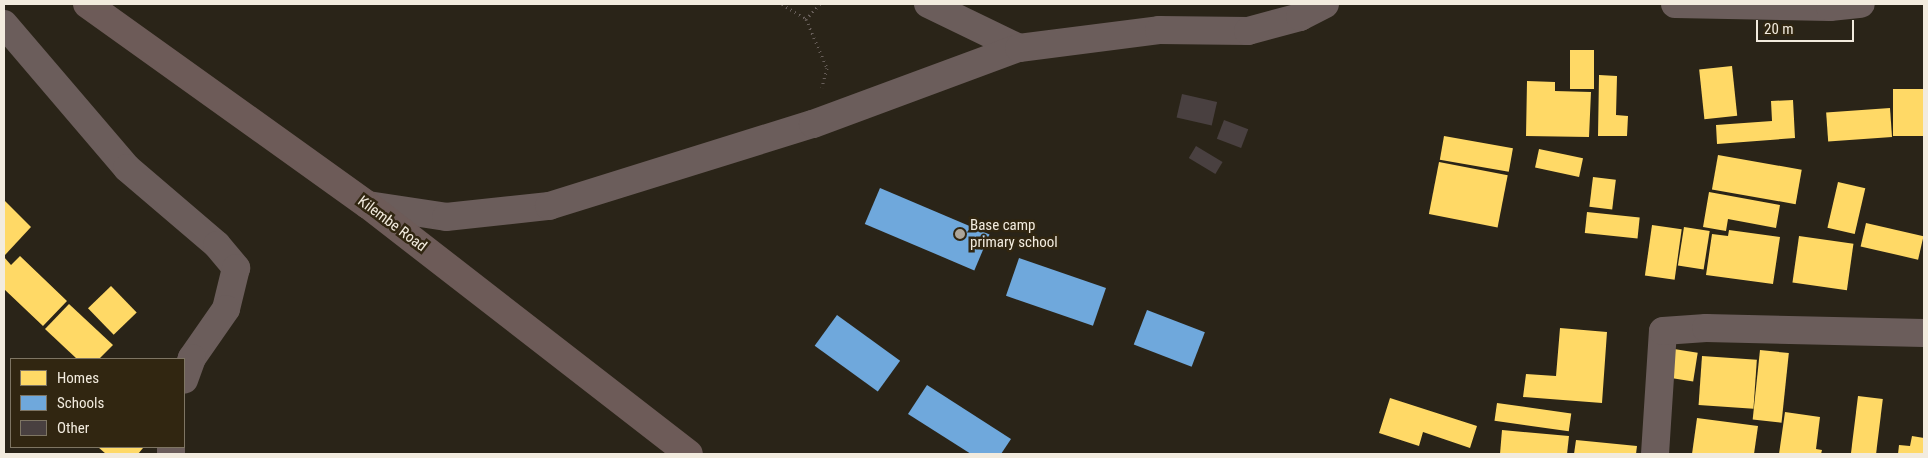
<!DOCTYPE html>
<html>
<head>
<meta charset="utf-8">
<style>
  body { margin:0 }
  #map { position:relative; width:1928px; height:458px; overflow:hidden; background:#2a2418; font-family:"Roboto Condensed",sans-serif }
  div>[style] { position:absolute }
  .homes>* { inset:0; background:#ffd966; transform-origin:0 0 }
  .schools>* { inset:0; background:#6fa8dc; transform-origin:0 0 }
  .building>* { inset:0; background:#494040; transform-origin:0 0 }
  .path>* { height:3px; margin-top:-1.5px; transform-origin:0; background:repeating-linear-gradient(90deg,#675e59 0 1px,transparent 0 5px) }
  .minor>* { height:28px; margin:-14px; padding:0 14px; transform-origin:14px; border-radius:14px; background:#6b5d5b }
  .major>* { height:28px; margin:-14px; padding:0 14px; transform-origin:14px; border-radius:14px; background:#6d5b58 }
  .dots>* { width:14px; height:14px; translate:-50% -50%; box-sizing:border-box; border:2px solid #312611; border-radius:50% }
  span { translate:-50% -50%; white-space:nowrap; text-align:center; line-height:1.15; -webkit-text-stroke:5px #312611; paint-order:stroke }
  .street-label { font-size:15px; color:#f2ebde }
  .poi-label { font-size:15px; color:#f2ebde }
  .left { translate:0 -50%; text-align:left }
  .frame { position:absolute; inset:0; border:5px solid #f2ebde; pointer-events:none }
  .legend { position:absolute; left:10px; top:358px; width:175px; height:90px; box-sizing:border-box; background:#312611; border:1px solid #7e7563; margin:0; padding:6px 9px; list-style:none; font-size:15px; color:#f2ebde }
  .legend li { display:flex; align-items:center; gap:10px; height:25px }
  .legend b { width:25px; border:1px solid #7e7563 }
  .scale { position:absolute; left:1756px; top:20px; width:98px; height:22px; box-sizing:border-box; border:2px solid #f2ebde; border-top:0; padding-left:6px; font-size:15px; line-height:18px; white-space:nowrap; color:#f2ebde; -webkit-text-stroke:4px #312611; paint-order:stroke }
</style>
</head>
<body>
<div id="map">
  <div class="homes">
    <div style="left:1570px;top:50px;width:24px;height:39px"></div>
    <div style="left:1732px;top:66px;width:50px;height:33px;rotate:84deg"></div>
    <div style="clip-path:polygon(1599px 75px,1617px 76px,1616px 115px,1628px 116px,1627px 136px,1598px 136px)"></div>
    <div style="clip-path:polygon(1527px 81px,1555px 82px,1555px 91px,1591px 92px,1589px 137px,1526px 136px)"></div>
    <div style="left:1924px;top:89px;width:47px;height:31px;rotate:90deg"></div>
    <div style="clip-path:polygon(1793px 100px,1795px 138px,1717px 144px,1716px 125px,1772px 121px,1771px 101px)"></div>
    <div style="left:1890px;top:108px;width:29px;height:64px;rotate:86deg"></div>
    <div style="left:1444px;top:136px;width:70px;height:24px;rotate:10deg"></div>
    <div style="left:1539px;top:149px;width:45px;height:19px;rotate:12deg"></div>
    <div style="left:1718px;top:155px;width:85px;height:35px;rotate:10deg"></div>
    <div style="left:1439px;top:162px;width:70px;height:53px;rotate:11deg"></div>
    <div style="left:1593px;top:177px;width:23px;height:30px;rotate:7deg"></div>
    <div style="left:1838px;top:182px;width:28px;height:47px;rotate:13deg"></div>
    <div style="clip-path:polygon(1709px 192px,1780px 205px,1776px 228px,1728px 219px,1726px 231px,1703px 227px)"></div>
    <div style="clip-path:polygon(4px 200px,31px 227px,5px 255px,4px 253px)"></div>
    <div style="left:1587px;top:212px;width:53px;height:21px;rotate:6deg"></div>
    <div style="left:1866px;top:223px;width:59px;height:24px;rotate:13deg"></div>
    <div style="left:1652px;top:225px;width:30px;height:51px;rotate:8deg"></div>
    <div style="left:1684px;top:227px;width:26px;height:39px;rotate:9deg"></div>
    <div style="clip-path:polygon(1729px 230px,1780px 237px,1773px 284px,1706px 275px,1712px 234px,1728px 236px)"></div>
    <div style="left:1799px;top:236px;width:55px;height:47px;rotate:8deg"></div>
    <div style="clip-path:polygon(20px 256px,67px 301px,43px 326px,4px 289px,4px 257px,11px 265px)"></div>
    <div style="left:111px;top:286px;width:37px;height:32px;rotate:46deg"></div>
    <div style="clip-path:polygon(69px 304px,113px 345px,99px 359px,77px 359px,45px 329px)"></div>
    <div style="clip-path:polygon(1560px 328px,1607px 332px,1602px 403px,1523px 397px,1526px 374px,1556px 376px)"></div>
    <div style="left:1674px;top:349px;width:24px;height:29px;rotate:9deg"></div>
    <div style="left:1760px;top:350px;width:29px;height:70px;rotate:6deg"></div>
    <div style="left:1702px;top:356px;width:55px;height:49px;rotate:4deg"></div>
    <div style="left:1858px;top:396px;width:25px;height:58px;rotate:7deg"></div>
    <div style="clip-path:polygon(1390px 398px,1477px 426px,1470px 448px,1423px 432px,1419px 446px,1379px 433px)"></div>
    <div style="left:1497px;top:403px;width:75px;height:18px;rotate:8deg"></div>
    <div style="clip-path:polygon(1785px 412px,1820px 417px,1816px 449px,1822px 450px,1821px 454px,1779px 454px)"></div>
    <div style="clip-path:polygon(1697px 418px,1758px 426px,1754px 454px,1692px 454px)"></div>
    <div style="clip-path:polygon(1502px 430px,1569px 436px,1567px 454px,1500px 454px)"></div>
    <div style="clip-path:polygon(1912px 436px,1924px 438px,1924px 454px,1898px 454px,1899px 445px,1910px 446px)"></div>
    <div style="clip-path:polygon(1576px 440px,1637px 446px,1636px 454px,1574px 454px)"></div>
    <div style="clip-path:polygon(98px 447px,141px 447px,143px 448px,138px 454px,106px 454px)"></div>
  </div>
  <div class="schools">
    <div style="left:880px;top:188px;width:119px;height:39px;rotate:23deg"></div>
    <div style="left:1019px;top:258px;width:92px;height:40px;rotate:19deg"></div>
    <div style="left:1147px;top:310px;width:62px;height:37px;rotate:21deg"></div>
    <div style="left:837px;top:315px;width:78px;height:38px;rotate:36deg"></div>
    <div style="clip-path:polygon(927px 385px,1011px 439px,1001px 454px,971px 454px,908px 414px)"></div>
  </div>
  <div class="building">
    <div style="left:1182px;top:94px;width:36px;height:24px;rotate:13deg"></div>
    <div style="left:1224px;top:120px;width:26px;height:20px;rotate:21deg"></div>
    <div style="left:1196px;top:146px;width:31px;height:14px;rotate:31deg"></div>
  </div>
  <div class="path">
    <div style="left:782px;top:4px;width:28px;rotate:32deg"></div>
    <div style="left:820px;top:4px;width:21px;rotate:133deg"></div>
    <div style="left:806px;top:19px;width:53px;rotate:66.8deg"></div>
    <div style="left:827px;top:68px;width:20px;rotate:105deg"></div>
  </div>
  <div class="minor">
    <div style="left:928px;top:4px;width:101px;rotate:25.8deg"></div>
    <div style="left:1675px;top:4px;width:155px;rotate:1.1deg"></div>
    <div style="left:1830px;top:7px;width:31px;rotate:-6deg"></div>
    <div style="left:4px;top:24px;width:189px;rotate:49.5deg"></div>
    <div style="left:127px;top:168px;width:118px;rotate:40.5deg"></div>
    <div style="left:217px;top:245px;width:30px;rotate:50deg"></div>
    <div style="left:236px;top:268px;width:42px;rotate:103.7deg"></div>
    <div style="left:226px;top:309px;width:60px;rotate:124.8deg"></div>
    <div style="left:192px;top:358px;width:23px;rotate:110deg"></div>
    <div style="left:368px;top:205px;width:79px;rotate:8.7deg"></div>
    <div style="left:446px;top:217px;width:104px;rotate:-6.1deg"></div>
    <div style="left:549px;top:206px;width:276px;rotate:-17.3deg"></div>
    <div style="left:813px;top:124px;width:220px;rotate:-20.3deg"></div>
    <div style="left:1019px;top:48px;width:141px;rotate:-7.3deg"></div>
    <div style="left:1159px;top:30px;width:89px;rotate:0.6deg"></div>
    <div style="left:1248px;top:31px;width:54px;rotate:-15.1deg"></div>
    <div style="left:1300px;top:17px;width:28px;rotate:-27deg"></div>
    <div style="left:171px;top:454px;width:7px;rotate:-90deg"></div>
    <div style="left:1655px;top:454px;width:123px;rotate:-86.3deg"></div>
    <div style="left:1663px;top:331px;width:43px;rotate:-4deg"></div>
    <div style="left:1706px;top:328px;width:218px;rotate:1.3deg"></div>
  </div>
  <div class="major">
    <div style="left:87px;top:4px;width:345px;rotate:35.6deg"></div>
    <div style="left:368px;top:205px;width:406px;rotate:37.8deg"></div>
  </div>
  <div class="dots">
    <div style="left:960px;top:234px;background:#aca599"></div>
  </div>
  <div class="street-label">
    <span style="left:392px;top:224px;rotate:37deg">Kilembe Road</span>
  </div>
  <div class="poi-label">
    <span class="left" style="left:970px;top:234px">Base camp<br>primary school</span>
  </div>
  <div class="frame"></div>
  <ul class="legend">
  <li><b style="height:14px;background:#ffd966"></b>Homes</li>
  <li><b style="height:14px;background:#6fa8dc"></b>Schools</li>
  <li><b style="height:14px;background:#494040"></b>Other</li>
  </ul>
  <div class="scale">20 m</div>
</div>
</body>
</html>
